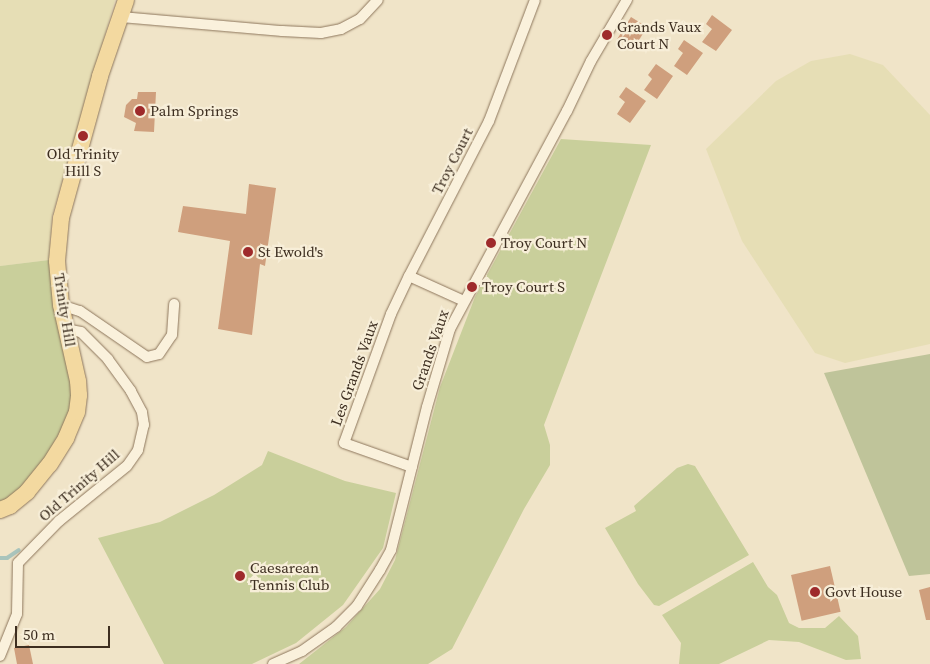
<!DOCTYPE html>
<html>
<head>
<meta charset="utf-8">
<style>
  body { margin:0 }
  #map { position:relative; width:930px; height:664px; overflow:hidden; background:#f0e4c8; font-family:"Source Serif 4",serif }
  div>[style] { position:absolute }
  .farmland>* { inset:0; background:#e6deb5 }
  .green>* { inset:0; background:#c9cf9b }
  .cemetery>* { inset:0; background:#bfc49a }
  .stream>* { height:4px; margin:-2px; padding:0 2px; transform-origin:2px; border-radius:2px; background:#a9c4bc }
  .building>* { inset:0; background:#cf9f7d; transform-origin:0 0 }
  .roads { filter:drop-shadow(0 0 1px #8d765c) drop-shadow(0 0 1px #8d765c) }
  .minor>* { height:10px; margin:-5px; padding:0 5px; transform-origin:5px; border-radius:5px; background:#faf1dc }
  .primary>* { height:16px; margin:-8px; padding:0 8px; transform-origin:8px; border-radius:8px; background:#f3d9a0 }
  .dots>* { width:14px; height:14px; translate:-50% -50%; box-sizing:border-box; border:2px solid #f7eed8; border-radius:50% }
  span { translate:-50% -50%; white-space:nowrap; text-align:center; line-height:1.15; -webkit-text-stroke:4.5px #f7eed8; paint-order:stroke }
  .poi-label { font-size:15px; color:#3d2e20 }
  .left { translate:0 -50%; text-align:left }
  .street-label { font-size:15px; color:#3d2e20 }
  .scale { position:absolute; left:15px; top:626px; width:95px; height:22px; box-sizing:border-box; border:2px solid #3d2e20; border-top:0; padding-left:6px; font-size:15px; line-height:18px; white-space:nowrap; color:#3d2e20; -webkit-text-stroke:4px #f7eed8; paint-order:stroke }
</style>
</head>
<body>
<div id="map">
  <div class="farmland">
    <div style="clip-path:polygon(0 0,115px 0,52px 216px,49px 260px,0 266px)"></div>
    <div style="clip-path:polygon(850px 54px,883px 65px,930px 115px,930px 344px,845px 363px,815px 353px,742px 241px,706px 149px,776px 81px,811px 61px)"></div>
  </div>
  <div class="green">
    <div style="clip-path:polygon(561px 139px,651px 145px,544px 425px,550px 445px,550px 465px,524px 509px,452px 649px,428px 664px,299px 664px,346px 627px,380px 589px,395px 560px,440px 387px,475px 297px)"></div>
    <div style="clip-path:polygon(49px 260px,74px 393px,70px 416px,38px 469px,8px 500px,0 503px,0 266px)"></div>
    <div style="clip-path:polygon(268px 451px,345px 481px,396px 493px,383px 548px,343px 605px,296px 643px,252px 664px,164px 664px,98px 538px,160px 522px,214px 495px,262px 465px)"></div>
    <div style="clip-path:polygon(688px 464px,695px 466px,749px 555px,659px 606px,654px 605px,638px 584px,605px 528px,636px 511px,634px 506px,677px 468px)"></div>
    <div style="clip-path:polygon(753px 562px,768px 587px,777px 595px,789px 623px,799px 628px,825px 628px,839px 616px,858px 636px,861px 659px,846px 660px,799px 642px,769px 640px,719px 664px,679px 664px,681px 643px,662px 615px)"></div>
  </div>
  <div class="cemetery">
    <div style="clip-path:polygon(930px 354px,930px 574px,909px 576px,824px 373px)"></div>
  </div>
  <div class="stream">
    <div style="left:0;top:558px;width:7px"></div>
    <div style="left:7px;top:558px;width:14px;rotate:-34deg"></div>
  </div>
  <div class="building">
    <div style="clip-path:polygon(712px 15px,732px 30px,716px 51px,702px 42px,712px 29px,706px 24px)"></div>
    <div style="left:631px;top:17px;width:19px;height:26px;rotate:32deg"></div>
    <div style="clip-path:polygon(684px 40px,703px 53px,687px 75px,674px 66px,683px 53px,678px 49px)"></div>
    <div style="clip-path:polygon(656px 64px,673px 76px,657px 99px,644px 90px,652px 79px,648px 75px)"></div>
    <div style="clip-path:polygon(626px 87px,646px 101px,630px 123px,617px 114px,625px 102px,619px 97px)"></div>
    <div style="clip-path:polygon(138px 92px,156px 92px,154px 132px,134px 131px,136px 123px,124px 117px,126px 105px,132px 99px,137px 99px)"></div>
    <div style="clip-path:polygon(249px 184px,276px 188px,265px 266px,260px 264px,252px 335px,218px 329px,230px 241px,178px 232px,183px 206px,246px 214px)"></div>
    <div style="left:830px;top:566px;width:47px;height:40px;rotate:77deg"></div>
    <div style="clip-path:polygon(930px 587px,930px 620px,926px 620px,919px 590px)"></div>
    <div style="clip-path:polygon(29px 645px,33px 664px,17px 664px,14px 648px)"></div>
  </div>
  <div class="roads">
    <div class="minor">
      <div style="left:121px;top:17px;width:162px;rotate:5deg"></div>
      <div style="left:282px;top:31px;width:39px;rotate:3deg"></div>
      <div style="left:321px;top:33px;width:20px;rotate:-11deg"></div>
      <div style="left:341px;top:29px;width:21px;rotate:-28deg"></div>
      <div style="left:360px;top:19px;width:26px;rotate:-47deg"></div>
      <div style="left:409px;top:276px;width:42px;rotate:115.3deg"></div>
      <div style="left:391px;top:314px;width:137px;rotate:110deg"></div>
      <div style="left:344px;top:443px;width:72px;rotate:19.4deg"></div>
      <div style="left:464px;top:301px;width:60px;rotate:-155.6deg"></div>
      <div style="left:409px;top:276px;width:174px;rotate:-62.7deg"></div>
      <div style="left:489px;top:121px;width:129px;rotate:-69.2deg"></div>
      <div style="left:61px;top:305px;width:20px;rotate:18deg"></div>
      <div style="left:80px;top:311px;width:81px;rotate:34.5deg"></div>
      <div style="left:147px;top:357px;width:12px;rotate:-14deg"></div>
      <div style="left:159px;top:354px;width:23px;rotate:-56deg"></div>
      <div style="left:172px;top:335px;width:31px;rotate:-86deg"></div>
      <div style="left:0;top:656px;width:45px;rotate:-68deg"></div>
      <div style="left:17px;top:614px;width:51px;rotate:-88.9deg"></div>
      <div style="left:18px;top:563px;width:59px;rotate:-45.7deg"></div>
      <div style="left:59px;top:521px;width:87px;rotate:-39deg"></div>
      <div style="left:127px;top:466px;width:19px;rotate:-55deg"></div>
      <div style="left:138px;top:450px;width:26px;rotate:-77deg"></div>
      <div style="left:144px;top:425px;width:13px;rotate:-99deg"></div>
      <div style="left:142px;top:412px;width:24px;rotate:-118deg"></div>
      <div style="left:131px;top:391px;width:39px;rotate:-126deg"></div>
      <div style="left:108px;top:359px;width:38px;rotate:-135deg"></div>
      <div style="left:81px;top:332px;width:15px;rotate:-169deg"></div>
      <div style="left:273px;top:664px;width:32px;rotate:-24deg"></div>
      <div style="left:302px;top:651px;width:42px;rotate:-35.2deg"></div>
      <div style="left:336px;top:627px;width:30px;rotate:-45deg"></div>
      <div style="left:357px;top:606px;width:43px;rotate:-57.4deg"></div>
      <div style="left:380px;top:570px;width:23px;rotate:-61deg"></div>
      <div style="left:391px;top:550px;width:147px;rotate:-75.9deg"></div>
      <div style="left:427px;top:407px;width:81px;rotate:-73.6deg"></div>
      <div style="left:450px;top:329px;width:247px;rotate:-61.8deg"></div>
      <div style="left:567px;top:111px;width:55px;rotate:-64.4deg"></div>
      <div style="left:591px;top:61px;width:71px;rotate:-59.5deg"></div>
    </div>
    <div class="primary">
      <div style="left:0;top:510px;width:11px;rotate:-22deg"></div>
      <div style="left:10px;top:506px;width:22px;rotate:-39deg"></div>
      <div style="left:27px;top:492px;width:36px;rotate:-51deg"></div>
      <div style="left:50px;top:464px;width:31px;rotate:-58deg"></div>
      <div style="left:66px;top:438px;width:28px;rotate:-67deg"></div>
      <div style="left:77px;top:412px;width:17px;rotate:-83deg"></div>
      <div style="left:79px;top:395px;width:14px;rotate:-94deg"></div>
      <div style="left:78px;top:381px;width:78px;rotate:-102.6deg"></div>
      <div style="left:61px;top:305px;width:44px;rotate:-95.2deg"></div>
      <div style="left:57px;top:261px;width:43px;rotate:-84.7deg"></div>
      <div style="left:61px;top:218px;width:147px;rotate:-74.6deg"></div>
      <div style="left:100px;top:76px;width:80px;rotate:-71.1deg"></div>
    </div>
  </div>
  <div class="dots">
    <div style="left:607px;top:35px;background:#9e2a2b"></div>
    <div style="left:140px;top:111px;background:#9e2a2b"></div>
    <div style="left:83px;top:136px;background:#9e2a2b"></div>
    <div style="left:491px;top:243px;background:#9e2a2b"></div>
    <div style="left:248px;top:252px;background:#9e2a2b"></div>
    <div style="left:472px;top:287px;background:#9e2a2b"></div>
    <div style="left:240px;top:576px;background:#9e2a2b"></div>
    <div style="left:815px;top:592px;background:#9e2a2b"></div>
  </div>
  <div class="poi-label">
    <span class="left" style="left:617px;top:35px">Grands Vaux<br>Court N</span>
    <span class="left" style="left:150px;top:111px">Palm Springs</span>
    <span style="left:83px;top:162px">Old Trinity<br>Hill S</span>
    <span class="left" style="left:501px;top:243px">Troy Court N</span>
    <span class="left" style="left:258px;top:252px">St Ewold's</span>
    <span class="left" style="left:482px;top:287px">Troy Court S</span>
    <span class="left" style="left:250px;top:576px">Caesarean<br>Tennis Club</span>
    <span class="left" style="left:825px;top:592px">Govt House</span>
  </div>
  <div class="street-label">
    <span style="left:452px;top:161px;rotate:-63deg">Troy Court</span>
    <span style="left:65px;top:310px;rotate:81deg">Trinity Hill</span>
    <span style="left:430px;top:350px;rotate:-71deg">Grands Vaux</span>
    <span style="left:354px;top:373px;rotate:-70deg">Les Grands Vaux</span>
    <span style="left:79px;top:485px;rotate:-41deg">Old Trinity Hill</span>
  </div>
  <div class="scale">50 m</div>
</div>
</body>
</html>
